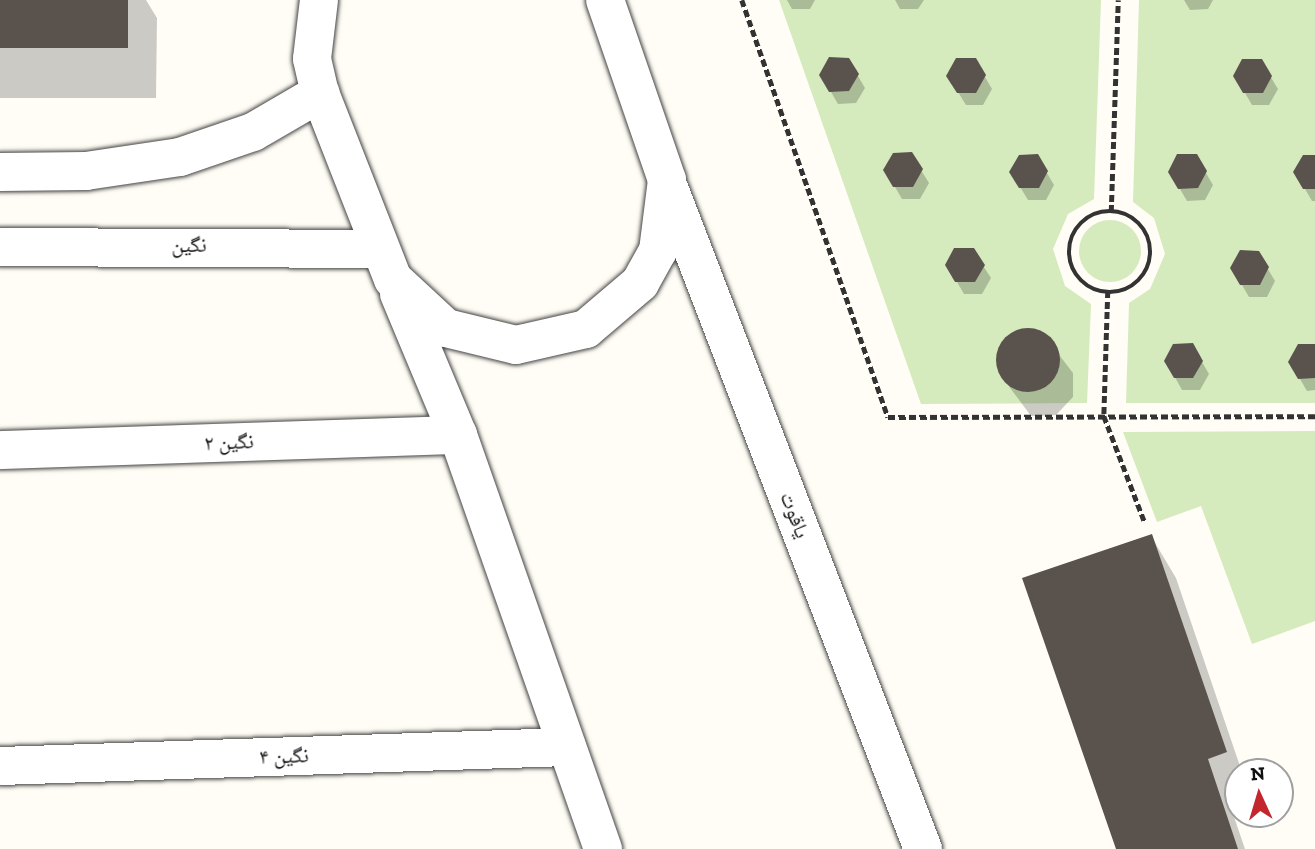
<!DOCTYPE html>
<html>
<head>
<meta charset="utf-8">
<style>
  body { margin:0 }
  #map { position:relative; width:1315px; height:849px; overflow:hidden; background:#fffdf5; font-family:"Zilla Slab","Noto Naskh Arabic",serif }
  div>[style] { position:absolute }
  .green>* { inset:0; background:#d5ebbd }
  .round { border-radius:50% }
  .shadow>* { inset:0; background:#0003 }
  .building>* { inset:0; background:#5a524d; transform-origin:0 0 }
  .path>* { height:4.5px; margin-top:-2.25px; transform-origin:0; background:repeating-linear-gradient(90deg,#333 0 7px,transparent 0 10.5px) }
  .path>.ring { margin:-2.25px; padding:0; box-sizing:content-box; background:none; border:4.5px solid #333; border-radius:50% }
  .roads { filter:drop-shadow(0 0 2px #444) drop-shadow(0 0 2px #444) }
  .minor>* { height:38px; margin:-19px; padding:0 19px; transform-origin:19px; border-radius:19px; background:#fff }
  .tertiary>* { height:38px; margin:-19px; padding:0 19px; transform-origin:19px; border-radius:19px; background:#fff }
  span { translate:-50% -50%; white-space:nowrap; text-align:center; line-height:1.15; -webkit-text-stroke:7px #fff; paint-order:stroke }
  .street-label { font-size:21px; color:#111 }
  .north { position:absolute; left:1224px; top:758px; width:70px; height:70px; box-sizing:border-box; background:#fff; border:2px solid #a0a0a0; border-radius:50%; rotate:356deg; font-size:19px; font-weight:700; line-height:28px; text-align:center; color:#111 }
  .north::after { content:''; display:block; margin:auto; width:24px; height:32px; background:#c4262e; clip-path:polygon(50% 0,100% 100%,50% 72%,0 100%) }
</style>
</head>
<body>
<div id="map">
  <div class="green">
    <div style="clip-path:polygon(779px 0,1101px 0,1094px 199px,1068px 214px,1053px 249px,1065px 286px,1091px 304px,1087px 403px,921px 404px)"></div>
    <div style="clip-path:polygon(1139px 0,1315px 0,1315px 403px,1126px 403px,1129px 303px,1150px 289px,1165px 254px,1154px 218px,1133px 202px)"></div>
    <div class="round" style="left:1079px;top:220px;width:62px;height:62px"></div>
    <div style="clip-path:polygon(1315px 431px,1315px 621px,1252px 644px,1201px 506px,1157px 522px,1123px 432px)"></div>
  </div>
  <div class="shadow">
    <div style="clip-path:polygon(0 0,146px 0,157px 18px,156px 98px,0 98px)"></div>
    <div style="clip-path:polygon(787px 0,815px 0,810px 9px,792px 9px)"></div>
    <div style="clip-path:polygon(895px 0,924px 0,918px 9px,900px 9px)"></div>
    <div style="clip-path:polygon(1184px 0,1213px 0,1208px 9px,1190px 10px)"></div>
    <div style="clip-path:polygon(848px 59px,865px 88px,856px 103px,838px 104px,821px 75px)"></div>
    <div style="clip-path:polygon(975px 60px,992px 89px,983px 105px,966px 105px,948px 76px)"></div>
    <div style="clip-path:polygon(1261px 61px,1278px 89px,1269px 105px,1252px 105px,1235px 76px)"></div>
    <div style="clip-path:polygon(1037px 156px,1054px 185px,1046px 200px,1028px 200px,1011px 172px)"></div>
    <div style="clip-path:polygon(1196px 156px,1213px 185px,1205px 200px,1187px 201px,1170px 172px)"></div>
    <div style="clip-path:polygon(1315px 157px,1315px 201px,1312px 201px,1295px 172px)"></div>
    <div style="clip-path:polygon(885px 170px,921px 170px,929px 183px,920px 199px,902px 199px)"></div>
    <div style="clip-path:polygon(973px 250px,991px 278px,982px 294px,964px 294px,947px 265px)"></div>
    <div style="clip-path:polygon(1258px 252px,1275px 281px,1267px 297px,1249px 297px,1232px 268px)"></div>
    <div style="clip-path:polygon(1040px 330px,1073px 373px,1073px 397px,1056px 415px,1031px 416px,999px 373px,998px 348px,1016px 331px)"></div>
    <div style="clip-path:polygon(1315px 346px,1315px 390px,1307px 391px,1290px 362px)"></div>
    <div style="clip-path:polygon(1166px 361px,1202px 362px,1209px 374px,1200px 390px,1182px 390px)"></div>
    <div style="clip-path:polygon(1151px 536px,1176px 578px,1242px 772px,1238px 799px,1229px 802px,1245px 849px,1117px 849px)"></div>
  </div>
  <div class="building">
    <div style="left:0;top:0;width:128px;height:48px"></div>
    <div style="clip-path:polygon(829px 57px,849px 58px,859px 74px,849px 91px,829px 92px,819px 75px)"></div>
    <div style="clip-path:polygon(956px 58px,976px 58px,986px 75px,976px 93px,957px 93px,946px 76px)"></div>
    <div style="clip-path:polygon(1242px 59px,1262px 59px,1272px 76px,1263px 93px,1243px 93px,1233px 76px)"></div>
    <div style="clip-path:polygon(912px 152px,923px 169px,913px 187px,893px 187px,883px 170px,893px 153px)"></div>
    <div style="clip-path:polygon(1038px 154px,1048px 171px,1039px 188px,1019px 188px,1009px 172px,1019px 155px)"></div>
    <div style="clip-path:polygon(1177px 154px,1197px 154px,1207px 171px,1198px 188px,1178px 189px,1168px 172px)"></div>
    <div style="clip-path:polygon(1303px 155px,1315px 155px,1315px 189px,1303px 189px,1293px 172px)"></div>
    <div style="clip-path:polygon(954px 248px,974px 248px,985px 265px,975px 282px,955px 282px,945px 265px)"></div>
    <div style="clip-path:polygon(1240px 250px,1259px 251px,1269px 267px,1260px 285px,1240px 285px,1230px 268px)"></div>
    <div class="round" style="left:996px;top:328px;width:64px;height:64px"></div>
    <div style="clip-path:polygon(1193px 343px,1203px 361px,1193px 378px,1174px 378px,1164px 361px,1173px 344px)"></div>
    <div style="clip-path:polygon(1298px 344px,1315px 344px,1315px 378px,1298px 379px,1288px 362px)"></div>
    <div style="clip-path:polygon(1152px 534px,1227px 752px,1208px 759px,1238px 849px,1116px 849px,1022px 578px)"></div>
  </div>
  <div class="path">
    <div style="left:742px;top:0;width:442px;rotate:70.7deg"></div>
    <div style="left:888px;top:417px;width:427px;rotate:-0.1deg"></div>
    <div class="ring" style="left:1069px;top:211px;width:77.5px;height:77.5px"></div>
    <div style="left:1111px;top:212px;width:212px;rotate:-88.1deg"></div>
    <div style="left:1108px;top:291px;width:125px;rotate:91.8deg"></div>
    <div style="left:1104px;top:416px;width:115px;rotate:69deg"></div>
  </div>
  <div class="roads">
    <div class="minor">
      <div style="left:0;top:450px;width:458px;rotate:-1.9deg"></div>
      <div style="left:0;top:766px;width:567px;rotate:-1.92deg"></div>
    </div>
    <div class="tertiary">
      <div style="left:319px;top:0;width:59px;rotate:96.8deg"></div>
      <div style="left:312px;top:59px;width:35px;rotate:77deg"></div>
      <div style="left:320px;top:93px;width:200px;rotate:68.6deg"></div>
      <div style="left:393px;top:279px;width:72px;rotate:42.8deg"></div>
      <div style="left:446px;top:328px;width:72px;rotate:13.7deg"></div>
      <div style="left:516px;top:345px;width:72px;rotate:-12.9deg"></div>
      <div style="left:586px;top:329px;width:71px;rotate:-40.4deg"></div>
      <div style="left:640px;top:283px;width:37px;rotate:-61deg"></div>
      <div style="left:658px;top:251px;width:72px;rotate:-82.8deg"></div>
      <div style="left:667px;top:180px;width:190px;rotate:-109deg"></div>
      <div style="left:0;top:172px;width:86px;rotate:-0.7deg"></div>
      <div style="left:86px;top:171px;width:95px;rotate:-8.5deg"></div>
      <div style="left:180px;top:157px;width:77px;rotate:-18.9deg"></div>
      <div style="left:253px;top:132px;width:78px;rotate:-30.2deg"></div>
      <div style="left:669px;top:188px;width:708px;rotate:68.98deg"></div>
      <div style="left:0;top:247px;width:377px;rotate:0.3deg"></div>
      <div style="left:399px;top:294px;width:153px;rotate:67.3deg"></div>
      <div style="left:458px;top:435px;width:439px;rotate:70.7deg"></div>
    </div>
  </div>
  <div class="street-label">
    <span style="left:189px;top:245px;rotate:-1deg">نگین</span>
    <span style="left:229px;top:442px;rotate:-2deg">نگین ۲</span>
    <span style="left:795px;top:515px;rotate:69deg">یاقوت</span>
    <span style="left:284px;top:756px;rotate:-2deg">نگین ۴</span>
  </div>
  <div class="north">N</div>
</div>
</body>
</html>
